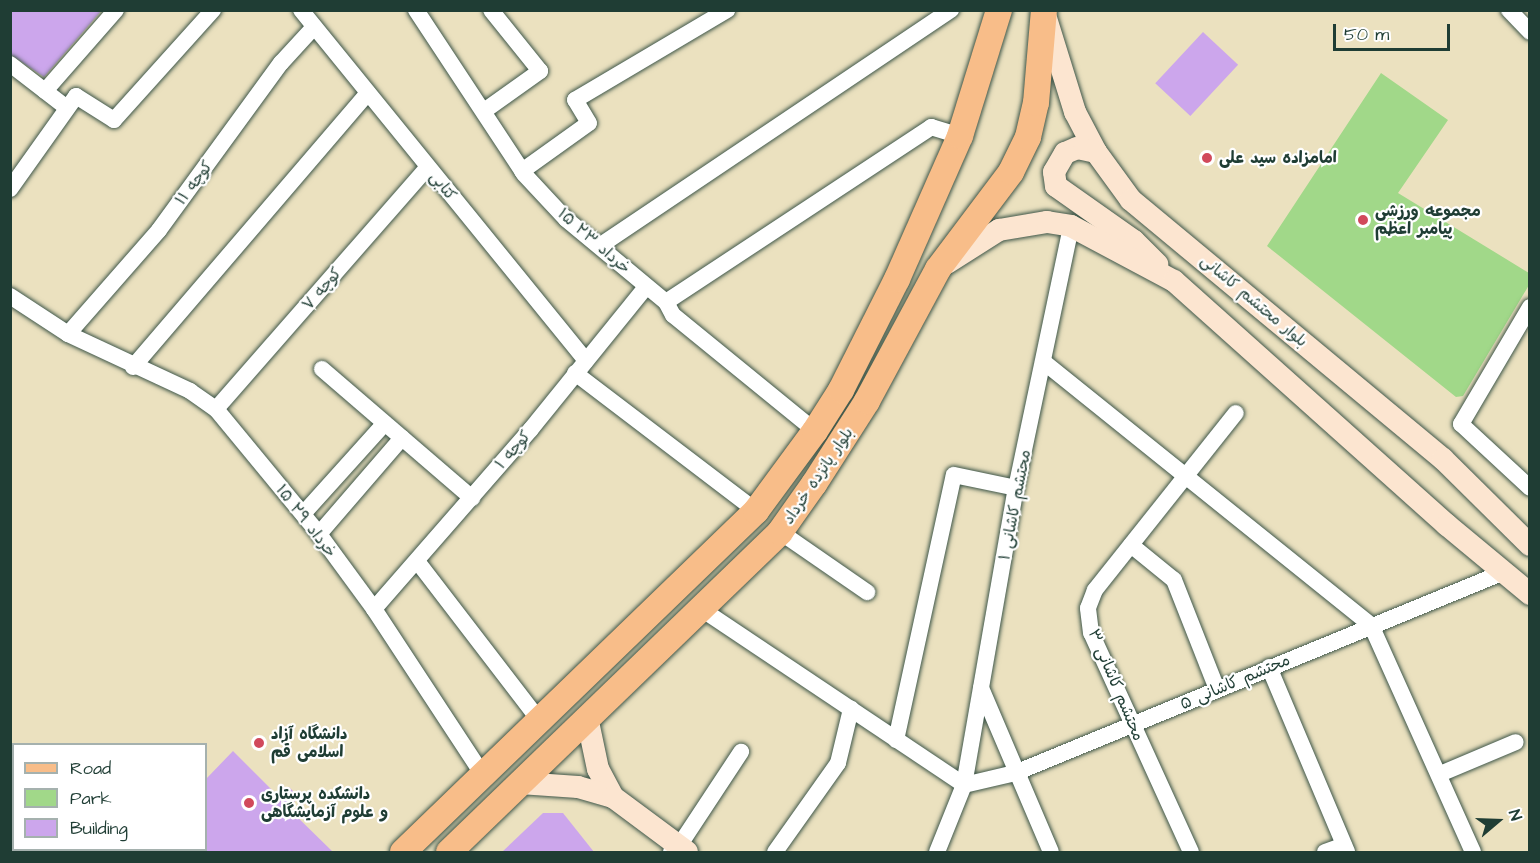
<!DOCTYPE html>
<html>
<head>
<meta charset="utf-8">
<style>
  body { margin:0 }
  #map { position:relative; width:1540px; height:863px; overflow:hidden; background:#ebe1bf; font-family:"Architects Daughter","Playpen Sans Arabic",sans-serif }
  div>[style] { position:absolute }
  .green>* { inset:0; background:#a1d889 }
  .building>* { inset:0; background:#cca6ec; transform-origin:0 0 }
  .roads { filter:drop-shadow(0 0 2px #3e5649) drop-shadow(0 0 2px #3e5649) }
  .street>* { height:16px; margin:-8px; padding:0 8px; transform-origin:8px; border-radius:8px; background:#fff }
  .secondary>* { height:22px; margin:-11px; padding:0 11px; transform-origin:11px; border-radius:11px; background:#fce5d0 }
  .primary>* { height:26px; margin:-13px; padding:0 13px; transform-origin:13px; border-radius:13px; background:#f8bd89 }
  .dots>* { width:16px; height:16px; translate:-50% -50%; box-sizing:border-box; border:3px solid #fff; border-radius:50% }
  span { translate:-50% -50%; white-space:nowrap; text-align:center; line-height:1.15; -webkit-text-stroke:4.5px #fff; paint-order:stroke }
  .poi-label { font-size:16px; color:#1f3d34; font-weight:700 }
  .left { translate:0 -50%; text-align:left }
  .street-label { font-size:16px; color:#1f3d34 }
  .frame { position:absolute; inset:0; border:12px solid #1f3d34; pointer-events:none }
  .legend { position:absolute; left:12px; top:743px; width:195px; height:108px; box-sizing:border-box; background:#fff; border:2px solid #a5b1ae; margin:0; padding:8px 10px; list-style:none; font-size:18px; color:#1f3d34 }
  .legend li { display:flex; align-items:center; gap:12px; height:30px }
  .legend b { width:30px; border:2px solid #a5b1ae }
  .north { position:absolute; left:1468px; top:791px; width:60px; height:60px; -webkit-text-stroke:4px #fff; paint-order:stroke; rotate:71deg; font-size:16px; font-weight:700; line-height:24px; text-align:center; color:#1f3d34 }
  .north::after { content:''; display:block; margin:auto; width:21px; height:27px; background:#1f3d34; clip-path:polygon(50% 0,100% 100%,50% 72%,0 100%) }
  .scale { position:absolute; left:1333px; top:24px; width:117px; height:27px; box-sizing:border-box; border:3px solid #1f3d34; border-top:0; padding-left:8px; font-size:18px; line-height:21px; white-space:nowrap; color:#1f3d34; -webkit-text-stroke:4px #fff; paint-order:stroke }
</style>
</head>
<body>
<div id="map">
  <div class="green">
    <div style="clip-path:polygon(1381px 73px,1448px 120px,1398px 193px,1529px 273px,1529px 285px,1463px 396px,1456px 397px,1267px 246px)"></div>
  </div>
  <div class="building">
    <div style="clip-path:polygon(10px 10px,102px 10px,44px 77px,10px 54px)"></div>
    <div style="left:1203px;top:32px;width:48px;height:70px;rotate:43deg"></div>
    <div style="clip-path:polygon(233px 751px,279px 797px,289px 787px,299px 797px,288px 808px,333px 852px,206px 852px,206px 779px)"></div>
    <div style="clip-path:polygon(543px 813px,563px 813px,594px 852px,502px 852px)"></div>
  </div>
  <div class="roads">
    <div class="street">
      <div style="left:301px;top:10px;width:452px;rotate:50.9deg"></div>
      <div style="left:416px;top:10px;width:196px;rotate:56.6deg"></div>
      <div style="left:524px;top:174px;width:62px;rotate:47deg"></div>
      <div style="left:566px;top:219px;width:130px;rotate:39.7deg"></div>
      <div style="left:666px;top:302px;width:15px;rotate:62deg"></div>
      <div style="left:673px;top:315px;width:183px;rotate:39.2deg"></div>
      <div style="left:1509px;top:10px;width:30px;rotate:46deg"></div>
      <div style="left:10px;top:64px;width:72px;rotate:37.7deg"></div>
      <div style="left:45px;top:91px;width:108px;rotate:-48.8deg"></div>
      <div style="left:484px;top:111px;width:69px;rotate:-35.5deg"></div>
      <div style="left:540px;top:71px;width:78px;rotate:-128.8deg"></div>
      <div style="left:522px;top:171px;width:82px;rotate:-35.6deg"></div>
      <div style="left:589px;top:123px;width:27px;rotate:-121deg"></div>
      <div style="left:575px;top:100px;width:177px;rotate:-30.6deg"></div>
      <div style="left:10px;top:189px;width:114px;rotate:-54.6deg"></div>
      <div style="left:76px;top:96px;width:45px;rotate:32.3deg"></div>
      <div style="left:114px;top:120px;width:148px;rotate:-48deg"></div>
      <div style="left:601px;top:245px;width:422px;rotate:-33.9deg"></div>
      <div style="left:10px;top:296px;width:69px;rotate:33.2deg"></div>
      <div style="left:68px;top:334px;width:135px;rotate:25deg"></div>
      <div style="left:190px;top:391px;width:32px;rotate:35deg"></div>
      <div style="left:216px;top:409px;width:162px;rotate:50.5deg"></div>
      <div style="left:319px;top:534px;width:93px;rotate:53.7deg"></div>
      <div style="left:374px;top:609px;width:199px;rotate:56.7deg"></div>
      <div style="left:666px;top:302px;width:318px;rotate:-33.4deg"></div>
      <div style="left:931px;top:127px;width:30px;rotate:17deg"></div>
      <div style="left:1530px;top:307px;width:136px;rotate:120.5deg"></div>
      <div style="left:1461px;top:424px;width:94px;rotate:42.8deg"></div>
      <div style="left:68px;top:334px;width:138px;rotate:-48.8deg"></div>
      <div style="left:159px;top:230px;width:207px;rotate:-53.9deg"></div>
      <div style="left:281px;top:63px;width:49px;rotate:-47.5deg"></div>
      <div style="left:1045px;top:363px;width:418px;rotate:38.8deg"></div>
      <div style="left:1371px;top:625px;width:249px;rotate:65.8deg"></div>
      <div style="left:133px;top:367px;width:361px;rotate:-49.4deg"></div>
      <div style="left:322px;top:369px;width:198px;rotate:40.7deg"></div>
      <div style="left:575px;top:373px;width:228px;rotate:37.3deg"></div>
      <div style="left:216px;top:409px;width:320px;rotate:-48.8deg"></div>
      <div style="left:303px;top:514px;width:122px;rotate:-48deg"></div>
      <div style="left:780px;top:532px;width:106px;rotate:34.6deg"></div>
      <div style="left:319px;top:534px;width:127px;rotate:-49.2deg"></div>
      <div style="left:1131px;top:545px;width:55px;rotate:39.1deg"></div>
      <div style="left:1174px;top:580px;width:117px;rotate:68.5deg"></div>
      <div style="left:417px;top:561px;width:200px;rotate:52.5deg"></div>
      <div style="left:700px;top:608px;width:318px;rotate:33.8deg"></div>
      <div style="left:374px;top:609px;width:239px;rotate:-48.9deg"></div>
      <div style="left:531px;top:429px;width:183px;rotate:-51deg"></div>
      <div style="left:1269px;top:667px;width:201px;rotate:67.1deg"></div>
      <div style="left:981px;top:688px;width:178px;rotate:66.9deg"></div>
      <div style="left:896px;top:740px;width:271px;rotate:-77.7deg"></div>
      <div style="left:954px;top:475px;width:63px;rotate:11.8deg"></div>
      <div style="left:1440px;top:774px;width:82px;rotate:-22.8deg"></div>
      <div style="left:964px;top:785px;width:52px;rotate:-13.2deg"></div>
      <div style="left:1015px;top:773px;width:529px;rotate:-22.34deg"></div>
      <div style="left:671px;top:852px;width:10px;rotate:-37deg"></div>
      <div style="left:679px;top:846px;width:113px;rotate:-56.6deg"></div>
      <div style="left:775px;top:852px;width:109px;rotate:-54.7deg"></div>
      <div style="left:838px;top:763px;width:56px;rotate:-76.5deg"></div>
      <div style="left:937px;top:852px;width:72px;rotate:-68.1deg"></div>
      <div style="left:964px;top:785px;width:302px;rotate:-80.1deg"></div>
      <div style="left:1016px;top:488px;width:268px;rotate:-78.1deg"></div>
      <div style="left:1191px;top:852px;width:241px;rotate:-114.5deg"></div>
      <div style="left:1091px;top:633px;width:25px;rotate:-97deg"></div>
      <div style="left:1088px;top:608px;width:19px;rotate:-69deg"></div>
      <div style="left:1095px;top:590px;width:226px;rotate:-51.5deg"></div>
      <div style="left:1325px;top:852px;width:20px;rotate:-20deg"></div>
    </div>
    <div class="secondary">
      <div style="left:1045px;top:15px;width:102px;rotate:72.8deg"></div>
      <div style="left:1075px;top:112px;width:45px;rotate:62.3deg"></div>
      <div style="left:1096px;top:152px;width:59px;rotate:53.9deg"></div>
      <div style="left:1131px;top:200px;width:405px;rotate:39.7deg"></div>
      <div style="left:1443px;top:459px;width:122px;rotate:44.7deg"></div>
      <div style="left:1096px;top:152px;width:19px;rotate:-168deg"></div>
      <div style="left:1077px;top:148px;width:13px;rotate:157deg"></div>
      <div style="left:1065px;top:153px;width:22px;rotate:120deg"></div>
      <div style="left:1054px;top:172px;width:14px;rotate:82deg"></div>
      <div style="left:1056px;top:186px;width:95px;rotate:35.2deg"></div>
      <div style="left:1134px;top:241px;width:33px;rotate:45deg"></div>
      <div style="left:947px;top:263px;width:62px;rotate:-32.4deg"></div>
      <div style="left:999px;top:230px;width:49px;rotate:-9.5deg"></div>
      <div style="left:1047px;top:222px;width:24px;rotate:9deg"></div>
      <div style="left:1071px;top:226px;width:117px;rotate:28.1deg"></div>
      <div style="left:1174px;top:281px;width:366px;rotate:41.8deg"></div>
      <div style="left:1447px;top:525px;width:108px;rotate:39.7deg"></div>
      <div style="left:587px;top:717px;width:53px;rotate:78.1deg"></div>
      <div style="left:598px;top:769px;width:32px;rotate:62deg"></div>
      <div style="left:520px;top:783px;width:58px;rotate:3.9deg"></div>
      <div style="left:578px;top:787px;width:36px;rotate:16deg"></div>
      <div style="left:613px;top:797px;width:92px;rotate:36.6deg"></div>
    </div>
    <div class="primary">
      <div style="left:403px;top:852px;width:491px;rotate:-44deg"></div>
      <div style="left:756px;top:511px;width:99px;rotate:-53.6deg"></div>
      <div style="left:815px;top:431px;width:49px;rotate:-57.6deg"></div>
      <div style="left:841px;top:390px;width:124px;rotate:-63.2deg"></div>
      <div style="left:897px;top:279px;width:156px;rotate:-66.2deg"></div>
      <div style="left:960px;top:136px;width:132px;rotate:-72.8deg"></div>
      <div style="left:449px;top:852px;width:460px;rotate:-44deg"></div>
      <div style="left:780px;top:532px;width:59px;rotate:-54.7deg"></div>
      <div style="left:814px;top:484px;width:98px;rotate:-57.4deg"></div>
      <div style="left:867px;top:401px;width:150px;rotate:-61.7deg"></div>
      <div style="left:938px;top:269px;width:121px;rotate:-53deg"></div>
      <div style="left:1011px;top:172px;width:39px;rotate:-64deg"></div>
      <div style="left:1028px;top:137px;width:35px;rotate:-77deg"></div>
      <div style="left:1036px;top:103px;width:93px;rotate:-85.1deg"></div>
    </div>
  </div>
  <div class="dots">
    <div style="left:1207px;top:158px;background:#d1495b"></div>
    <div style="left:1363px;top:220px;background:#d1495b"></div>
    <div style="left:259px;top:743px;background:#d1495b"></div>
    <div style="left:249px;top:803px;background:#d1495b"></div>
  </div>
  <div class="poi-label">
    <span class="left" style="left:1219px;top:158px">امامزاده سید علی</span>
    <span class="left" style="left:1375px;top:220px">مجموعه ورزشی<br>پیامبر اعظم</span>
    <span class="left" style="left:271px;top:743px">دانشگاه آزاد<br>اسلامی قم</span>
    <span class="left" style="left:261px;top:803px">دانشکده پرستاری<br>و علوم آزمایشگاهی</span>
  </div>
  <div class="street-label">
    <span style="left:194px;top:183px;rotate:-53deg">کوچه ۱۱</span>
    <span style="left:443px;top:186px;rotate:51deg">کتابی</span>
    <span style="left:594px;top:241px;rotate:41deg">۱۵ خرداد ۲۳</span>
    <span style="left:322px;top:289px;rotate:-49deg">کوچه ۷</span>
    <span style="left:1254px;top:301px;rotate:40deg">بلوار محتشم کاشانی</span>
    <span style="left:513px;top:450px;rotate:-49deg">کوچه ۱</span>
    <span style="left:818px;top:476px;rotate:-56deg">بلوار پانزده خرداد</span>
    <span style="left:1015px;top:505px;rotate:-79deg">محتشم کاشانی ۱</span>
    <span style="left:306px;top:521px;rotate:52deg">۱۵ خرداد ۲۹</span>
    <span style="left:1235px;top:682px;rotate:-23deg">محتشم کاشانی ۵</span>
    <span style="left:1116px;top:685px;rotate:67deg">محتشم کاشانی ۳</span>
  </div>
  <div class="frame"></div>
  <ul class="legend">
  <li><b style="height:8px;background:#f8bd89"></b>Road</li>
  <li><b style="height:16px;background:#a1d889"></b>Park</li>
  <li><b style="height:16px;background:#cca6ec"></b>Building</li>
  </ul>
  <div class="north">N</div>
  <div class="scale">50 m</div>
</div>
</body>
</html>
